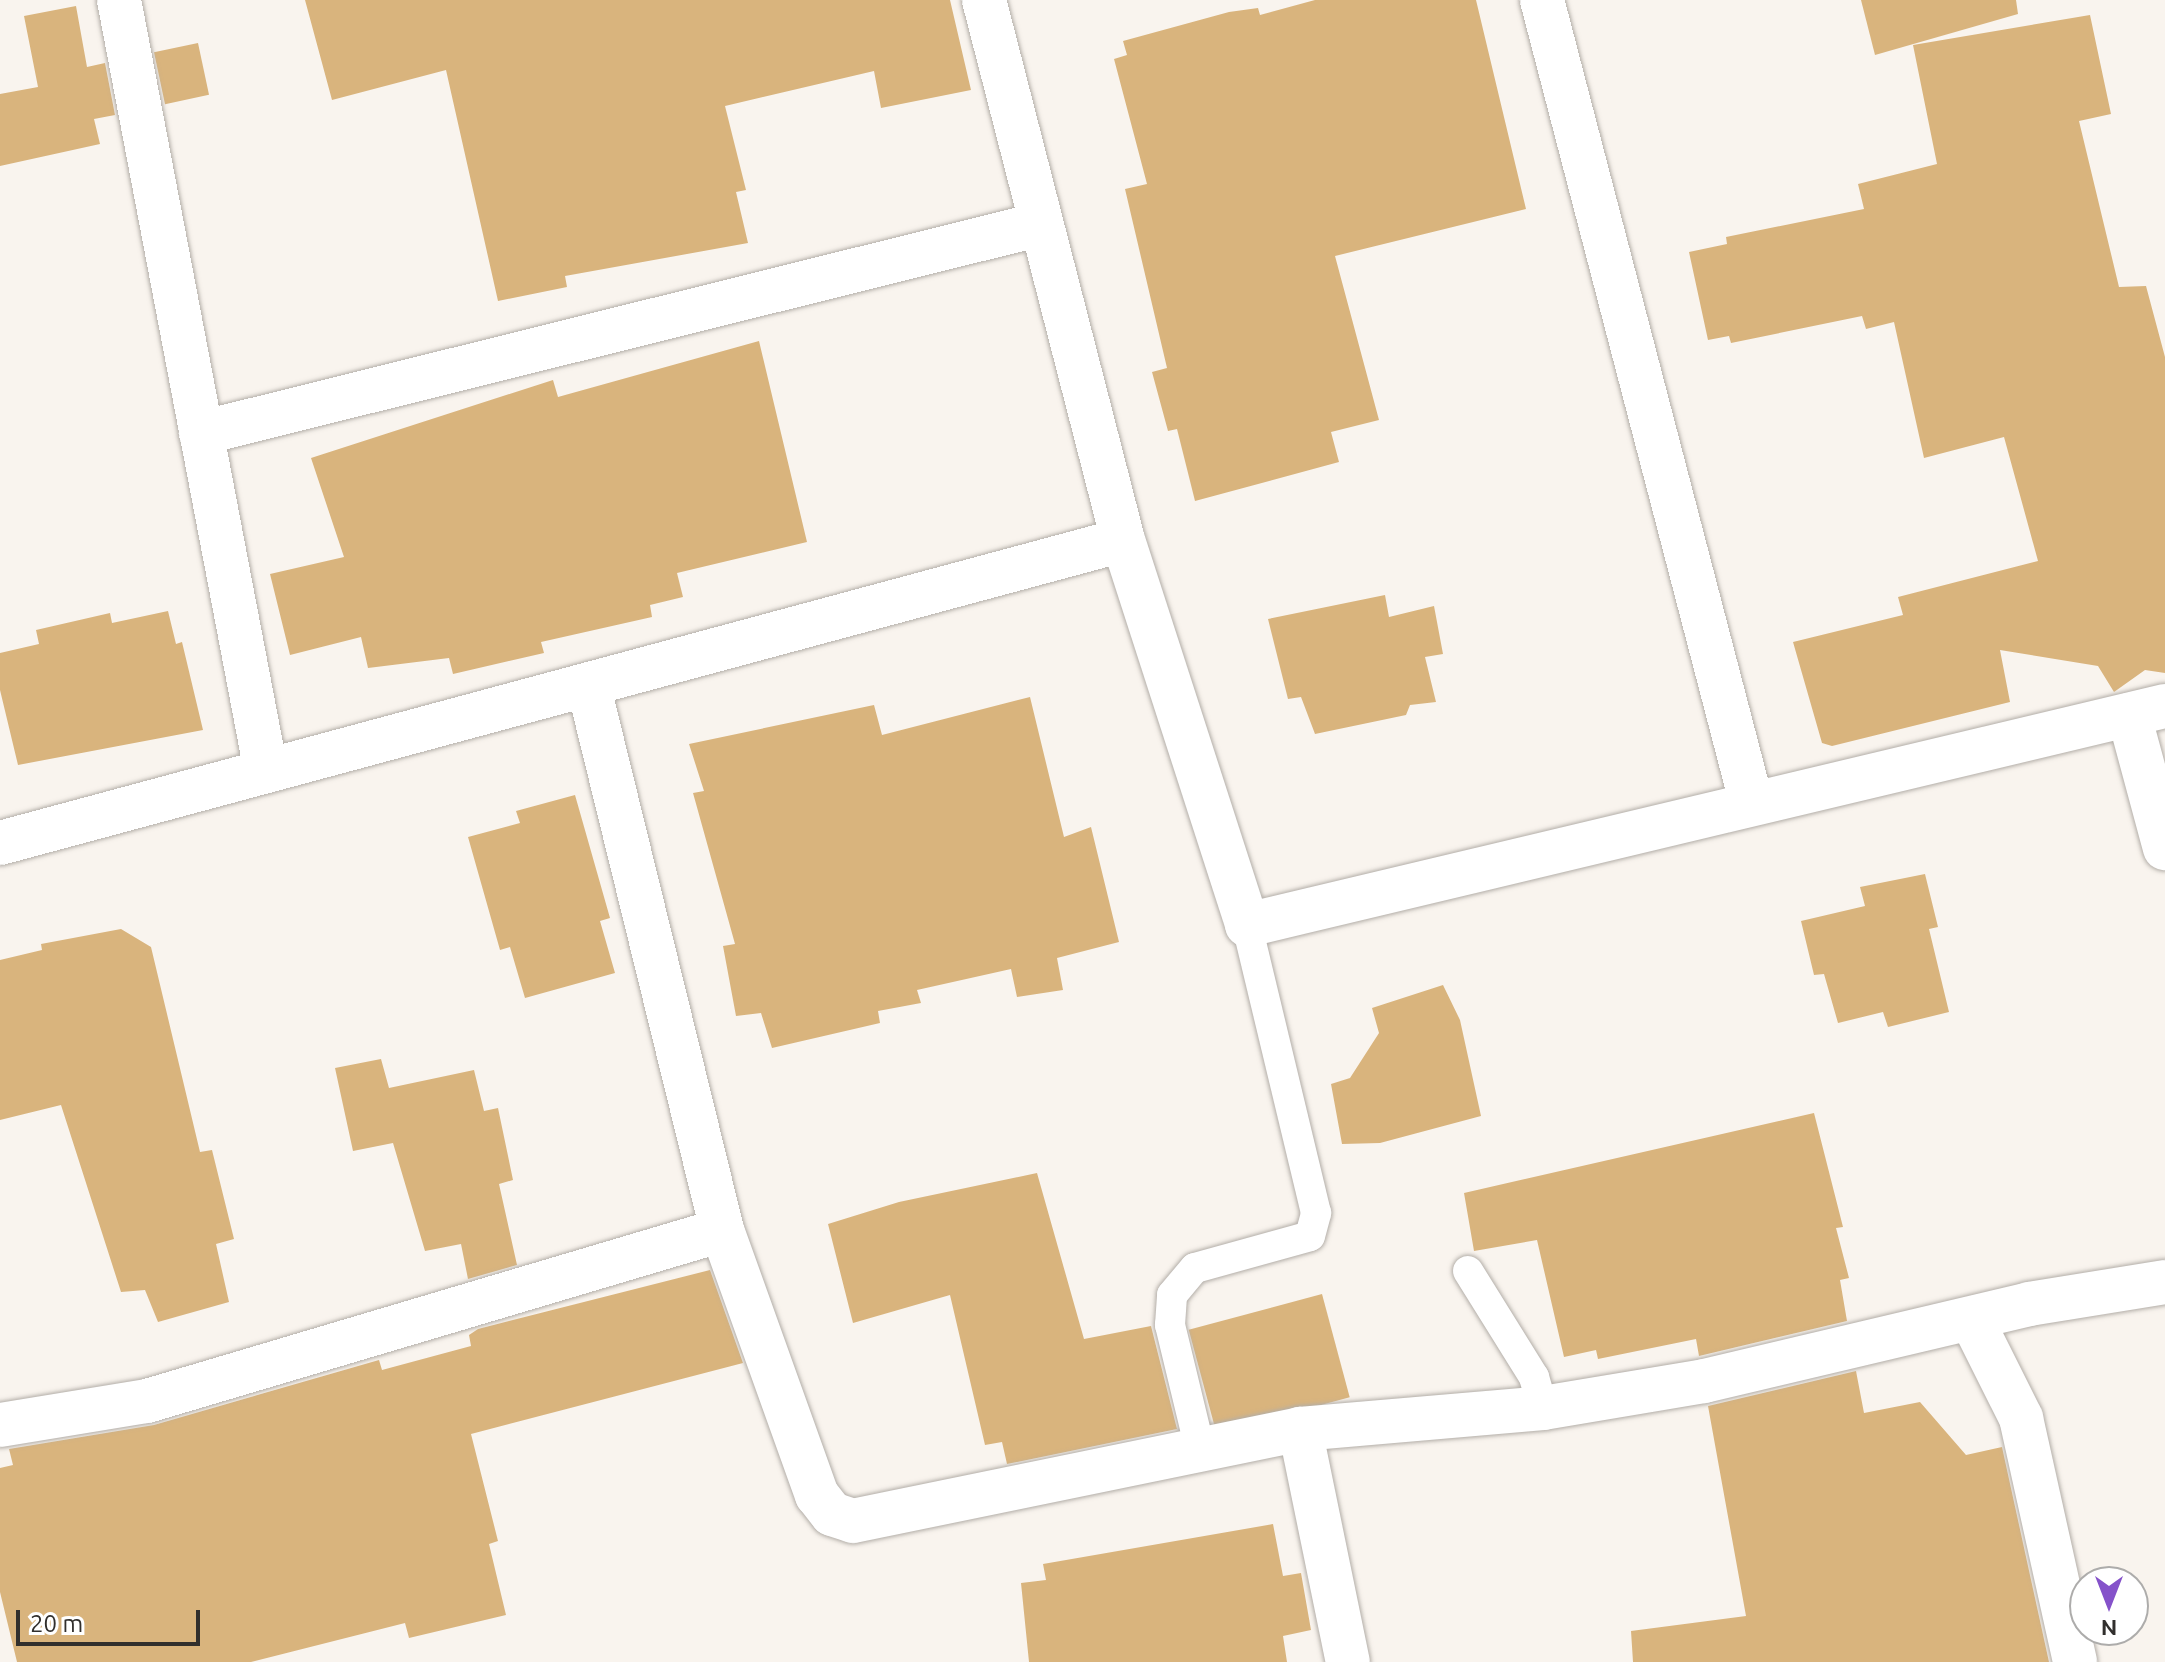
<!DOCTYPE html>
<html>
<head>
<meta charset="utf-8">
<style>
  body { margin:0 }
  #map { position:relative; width:2165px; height:1662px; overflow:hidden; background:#f9f4ee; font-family:Ubuntu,sans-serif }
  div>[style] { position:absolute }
  .building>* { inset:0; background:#d9b47d; transform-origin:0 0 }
  .roads { filter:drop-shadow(0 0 2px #b3aea8) drop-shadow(0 0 2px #b3aea8) }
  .service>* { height:30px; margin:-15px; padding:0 15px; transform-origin:15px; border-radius:15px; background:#fff }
  .minor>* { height:44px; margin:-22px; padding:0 22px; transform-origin:22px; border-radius:22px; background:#fff }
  span { translate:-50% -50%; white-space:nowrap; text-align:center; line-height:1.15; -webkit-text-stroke:7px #fff; paint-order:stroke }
  .north { position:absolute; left:2069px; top:1566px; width:80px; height:80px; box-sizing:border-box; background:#fff; border:2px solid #adacab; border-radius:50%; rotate:180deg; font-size:22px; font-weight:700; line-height:32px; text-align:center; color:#312f2d }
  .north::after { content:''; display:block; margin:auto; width:28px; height:36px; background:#8552ca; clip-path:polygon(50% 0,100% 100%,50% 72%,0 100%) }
  .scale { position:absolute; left:16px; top:1610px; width:184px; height:36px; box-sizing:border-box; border:4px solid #312f2d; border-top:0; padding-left:10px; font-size:24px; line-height:28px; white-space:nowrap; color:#312f2d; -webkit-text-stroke:6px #fff; paint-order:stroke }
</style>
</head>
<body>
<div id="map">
  <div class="building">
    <div style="clip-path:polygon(305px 0,950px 0,971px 90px,881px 108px,874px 71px,725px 106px,746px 190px,736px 192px,748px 243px,565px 276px,567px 287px,498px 301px,446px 70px,332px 100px)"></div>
    <div style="clip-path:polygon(1315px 0,1476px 0,1526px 209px,1335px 256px,1379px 420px,1331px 432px,1339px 462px,1195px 501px,1177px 429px,1168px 431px,1152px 372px,1167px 368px,1125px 189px,1147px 184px,1114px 59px,1127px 55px,1123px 41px,1229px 12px,1258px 8px,1260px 15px)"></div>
    <div style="clip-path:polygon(1861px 0,2016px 0,2018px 14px,1875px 55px)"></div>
    <div style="clip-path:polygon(76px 6px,87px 67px,105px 63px,115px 115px,94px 119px,100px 144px,0 166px,0 94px,38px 87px,24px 16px)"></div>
    <div style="clip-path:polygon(2090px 15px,2111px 114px,2079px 121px,2119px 287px,2146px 286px,2165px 357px,2165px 673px,2145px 670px,2114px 692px,2098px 666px,2000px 650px,2010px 702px,1832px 746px,1822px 743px,1793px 642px,1903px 615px,1898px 597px,2038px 561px,2004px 437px,1924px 458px,1894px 322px,1866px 329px,1862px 316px,1731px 343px,1729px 336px,1708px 340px,1689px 252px,1727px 244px,1726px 237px,1864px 209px,1858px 184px,1937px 164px,1913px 45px)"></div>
    <div style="left:198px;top:43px;width:53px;height:45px;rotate:78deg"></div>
    <div style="clip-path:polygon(759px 341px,807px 542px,677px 573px,683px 597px,650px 605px,652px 617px,541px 642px,544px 653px,453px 674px,449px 658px,368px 668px,361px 637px,290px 655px,270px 574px,344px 557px,311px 458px,553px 380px,558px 397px)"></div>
    <div style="clip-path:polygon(1385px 595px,1389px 617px,1434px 606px,1443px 654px,1425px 657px,1436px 702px,1410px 705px,1406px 715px,1315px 734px,1301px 697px,1288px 699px,1268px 619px)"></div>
    <div style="clip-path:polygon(168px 611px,176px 644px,182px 642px,203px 730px,18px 765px,0 690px,0 653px,39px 644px,36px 630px,110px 613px,112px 623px)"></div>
    <div style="clip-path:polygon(1030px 697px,1064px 837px,1091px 827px,1119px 942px,1057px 958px,1063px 990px,1017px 997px,1011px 969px,917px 990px,921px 1003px,878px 1011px,880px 1023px,772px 1048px,761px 1013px,736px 1016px,723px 946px,735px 944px,693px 793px,704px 791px,689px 744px,874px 705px,882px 735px)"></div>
    <div style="clip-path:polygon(575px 795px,610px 918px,600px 921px,615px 973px,525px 998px,510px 947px,500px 950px,468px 837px,520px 823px,516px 811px)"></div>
    <div style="clip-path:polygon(1925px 874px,1938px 927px,1929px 929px,1949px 1012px,1888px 1027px,1883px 1012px,1838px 1023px,1824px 974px,1814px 975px,1801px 921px,1865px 906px,1860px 887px)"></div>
    <div style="clip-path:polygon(121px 929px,151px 947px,200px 1152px,212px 1150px,234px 1239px,216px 1244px,229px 1302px,158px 1322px,145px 1290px,121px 1292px,61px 1105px,0 1120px,0 960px,42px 950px,41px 944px)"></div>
    <div style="clip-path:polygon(1443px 985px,1460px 1020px,1481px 1116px,1380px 1143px,1342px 1144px,1331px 1084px,1350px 1078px,1379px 1033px,1372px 1008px)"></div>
    <div style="clip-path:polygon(381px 1059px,389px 1088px,474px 1070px,484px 1111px,498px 1108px,513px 1180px,499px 1184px,517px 1265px,468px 1279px,461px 1244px,425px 1251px,393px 1143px,353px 1151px,335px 1068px)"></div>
    <div style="clip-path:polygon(1814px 1113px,1843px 1227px,1836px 1228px,1849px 1278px,1840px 1280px,1847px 1321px,1699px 1356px,1696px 1339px,1598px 1359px,1596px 1350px,1564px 1357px,1537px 1240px,1474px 1251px,1464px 1193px)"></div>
    <div style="clip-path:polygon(1037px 1173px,1084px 1339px,1151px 1326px,1177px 1429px,1007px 1464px,1002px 1442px,985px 1445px,950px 1295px,853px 1323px,828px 1224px,899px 1202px)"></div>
    <div style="clip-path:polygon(710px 1270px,743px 1363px,471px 1434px,498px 1541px,489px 1544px,506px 1615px,409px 1638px,405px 1623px,251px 1662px,17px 1662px,0 1592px,0 1468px,13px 1465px,9px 1449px,154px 1425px,379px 1360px,382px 1370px,471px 1346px,469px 1335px,478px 1329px)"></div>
    <div style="left:1322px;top:1294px;width:107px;height:138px;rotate:75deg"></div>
    <div style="clip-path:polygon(1856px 1371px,1864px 1413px,1920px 1402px,1966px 1455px,2002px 1447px,2049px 1662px,1633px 1662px,1631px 1631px,1746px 1616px,1708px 1406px)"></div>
    <div style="clip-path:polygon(1273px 1524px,1283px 1576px,1301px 1573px,1311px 1630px,1283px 1636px,1287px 1662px,1029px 1662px,1021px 1583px,1046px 1580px,1043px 1564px)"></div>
  </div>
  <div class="roads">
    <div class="service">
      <div style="left:1468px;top:1271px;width:125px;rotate:58.1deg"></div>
      <div style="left:1534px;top:1377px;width:32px;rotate:74deg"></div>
      <div style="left:1200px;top:1449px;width:128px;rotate:-103.6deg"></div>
      <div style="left:1170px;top:1325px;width:30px;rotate:-86deg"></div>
      <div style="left:1172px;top:1295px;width:35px;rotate:-50deg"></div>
      <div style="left:1195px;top:1268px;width:119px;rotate:-15.5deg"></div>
      <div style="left:1310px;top:1236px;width:24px;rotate:-75deg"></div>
      <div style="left:1316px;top:1213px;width:296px;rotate:-103.5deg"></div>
    </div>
    <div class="minor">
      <div style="left:119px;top:0;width:785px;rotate:79.21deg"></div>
      <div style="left:984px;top:0;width:558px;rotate:75.57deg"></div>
      <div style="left:1123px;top:540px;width:404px;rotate:72.1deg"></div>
      <div style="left:1247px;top:925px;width:944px;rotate:-13.42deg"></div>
      <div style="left:1542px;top:0;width:828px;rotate:75.38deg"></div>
      <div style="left:201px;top:433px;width:866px;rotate:-13.97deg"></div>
      <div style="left:2129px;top:715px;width:138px;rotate:74.9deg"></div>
      <div style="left:0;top:843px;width:1163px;rotate:-15.1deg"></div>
      <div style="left:722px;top:1230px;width:282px;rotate:70.3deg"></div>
      <div style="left:817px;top:1495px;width:24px;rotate:52deg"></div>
      <div style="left:832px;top:1514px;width:22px;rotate:18deg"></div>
      <div style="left:853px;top:1521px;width:456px;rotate:-11.6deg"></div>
      <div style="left:1300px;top:1429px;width:244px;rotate:-4.9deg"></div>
      <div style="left:1543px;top:1408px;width:163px;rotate:-9.5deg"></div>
      <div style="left:1704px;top:1381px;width:334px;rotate:-13.3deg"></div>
      <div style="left:2029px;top:1304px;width:138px;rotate:-9.2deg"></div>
      <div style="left:1972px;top:1320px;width:110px;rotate:63.4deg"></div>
      <div style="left:2021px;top:1418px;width:250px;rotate:77.5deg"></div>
      <div style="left:0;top:1425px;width:149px;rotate:-9.3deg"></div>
      <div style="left:147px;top:1401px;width:600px;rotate:-16.56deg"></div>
      <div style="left:722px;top:1230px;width:558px;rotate:-103.79deg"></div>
      <div style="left:1300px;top:1429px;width:238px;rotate:78.4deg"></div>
    </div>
  </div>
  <div class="north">N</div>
  <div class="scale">20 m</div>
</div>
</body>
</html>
